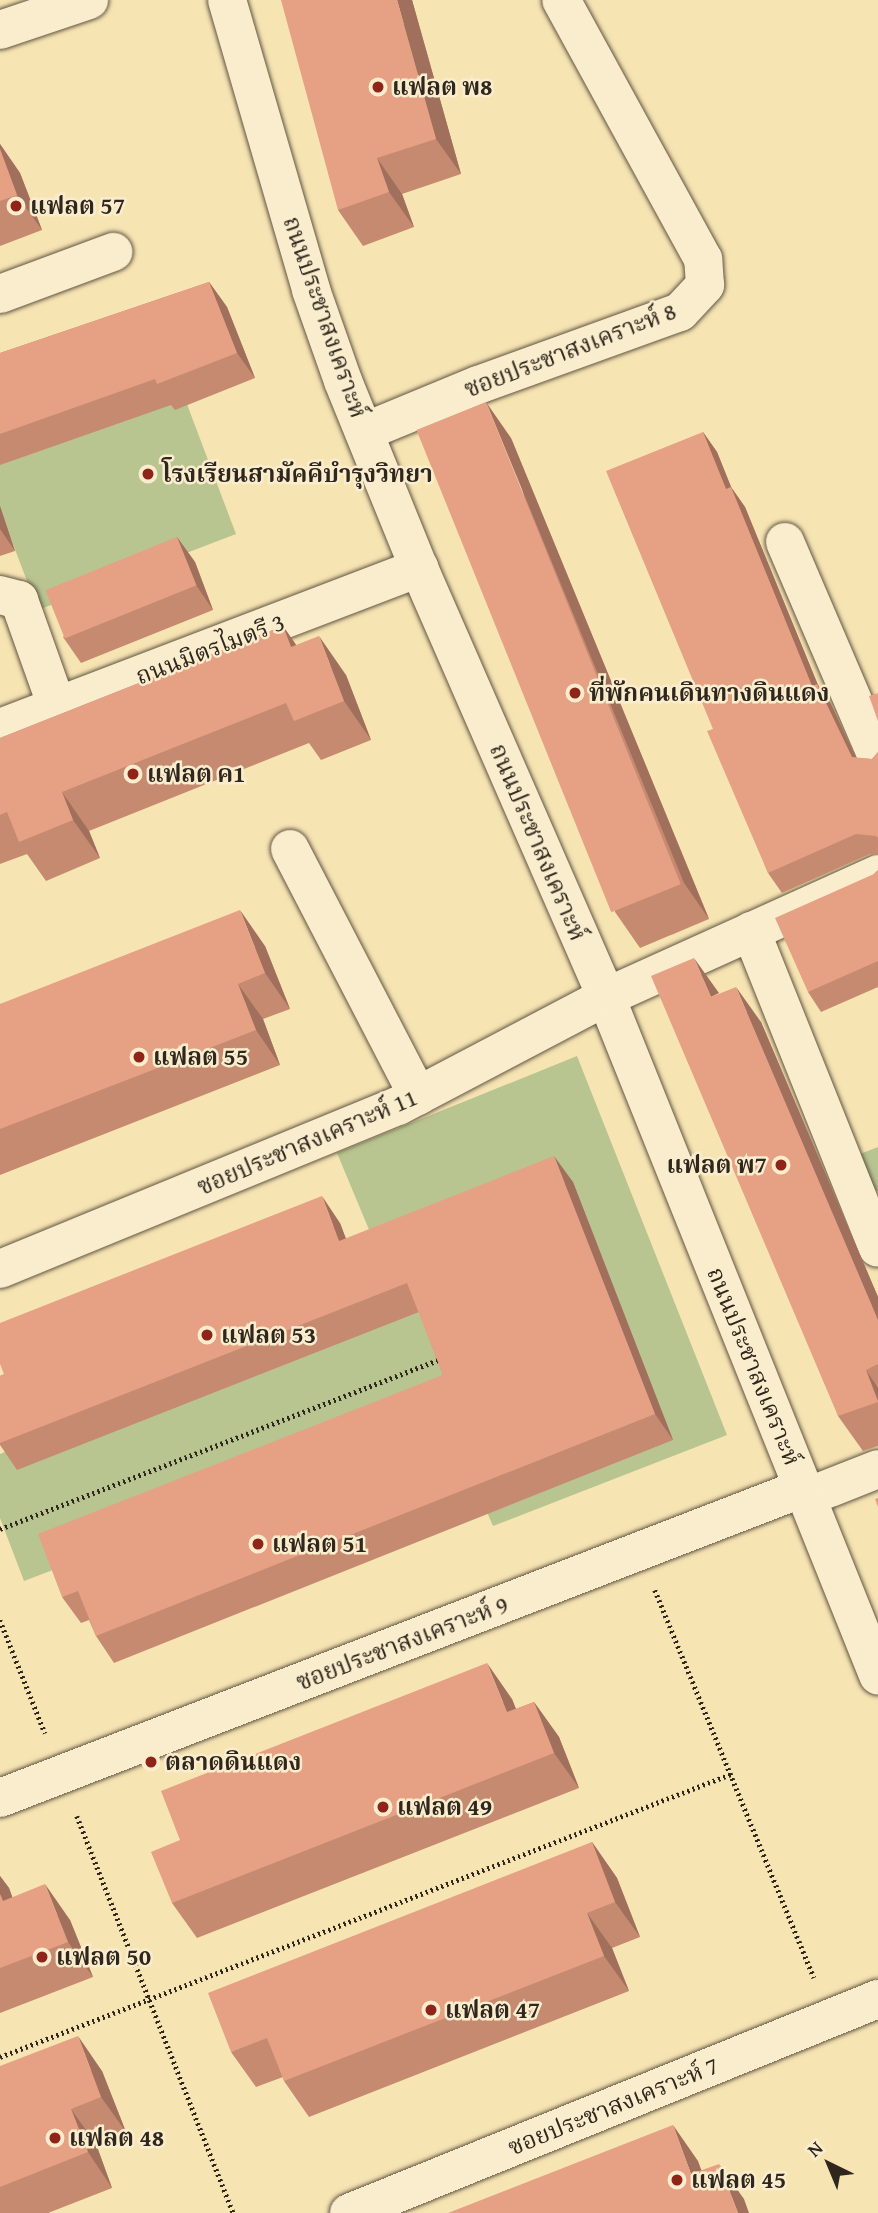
<!DOCTYPE html>
<html>
<head>
<meta charset="utf-8">
<style>
  body { margin:0 }
  #map { position:relative; width:878px; height:2213px; overflow:hidden; background:#f7e4b3; font-family:"Gentium Book Plus","Noto Serif Thai",serif }
  div>[style] { position:absolute }
  .green>* { inset:0; background:#b8c590 }
  .path>* { height:4.5px; margin-top:-2.25px; transform-origin:0; background:repeating-linear-gradient(90deg,#2f261d 0 2px,transparent 0 5.5px) }
  .roads { filter:drop-shadow(0 0 2px #615642) drop-shadow(0 0 2px #615642) }
  .minor>* { height:38px; margin:-19px; padding:0 19px; transform-origin:19px; border-radius:19px; background:#faedce }
  .wall>* { inset:0; background:#c68a71 }
  .shaded-wall>* { inset:0; background:#a1705c }
  .building>* { inset:0; background:#e6a083; transform-origin:0 0 }
  .dots>* { width:19px; height:19px; translate:-50% -50%; box-sizing:border-box; border:4px solid #faedce; border-radius:50% }
  span { translate:-50% -50%; white-space:nowrap; text-align:center; line-height:1.15; -webkit-text-stroke:5px #faedce; paint-order:stroke }
  .poi-label { font-size:24px; color:#2f261d; font-weight:700 }
  .left { translate:0 -50%; text-align:left }
  .right { translate:-100% -50%; text-align:right }
  .street-label { font-size:24px; color:#2f261d }
  .north { position:absolute; left:794px; top:2129px; width:70px; height:70px; -webkit-text-stroke:5px #faedce; paint-order:stroke; rotate:317deg; font-size:19px; font-weight:700; line-height:28px; text-align:center; color:#2f261d }
  .north::after { content:''; display:block; margin:auto; width:24px; height:32px; background:#2f261d; clip-path:polygon(50% 0,100% 100%,50% 72%,0 100%) }
</style>
</head>
<body>
<div id="map">
  <div class="green">
    <div style="clip-path:polygon(182px 391px,236px 534px,38px 610px,0 510px,0 462px)"></div>
    <div style="clip-path:polygon(577px 1056px,727px 1435px,493px 1526px,447px 1420px,24px 1581px,0 1518px,0 1454px,395px 1292px,337px 1153px)"></div>
    <div style="clip-path:polygon(878px 1147px,878px 1190px,871px 1193px,855px 1156px)"></div>
  </div>
  <div class="path">
    <div style="left:0;top:1529px;width:472px;rotate:-21.1deg"></div>
    <div style="left:655px;top:1590px;width:419px;rotate:67.7deg"></div>
    <div style="left:0;top:1620px;width:122px;rotate:68.3deg"></div>
    <div style="left:77px;top:1816px;width:427px;rotate:68.5deg"></div>
    <div style="left:0;top:2057px;width:784px;rotate:-21.16deg"></div>
  </div>
  <div class="roads">
    <div class="minor">
      <div style="left:227px;top:0;width:302px;rotate:73.8deg"></div>
      <div style="left:311px;top:290px;width:96px;rotate:70.6deg"></div>
      <div style="left:343px;top:381px;width:202px;rotate:67.9deg"></div>
      <div style="left:419px;top:568px;width:468px;rotate:66.4deg"></div>
      <div style="left:606px;top:997px;width:731px;rotate:68.14deg"></div>
      <div style="left:0;top:30px;width:94px;rotate:-18.6deg"></div>
      <div style="left:0;top:294px;width:121px;rotate:-20.4deg"></div>
      <div style="left:364px;top:432px;width:123px;rotate:-22.4deg"></div>
      <div style="left:478px;top:385px;width:215px;rotate:-19.9deg"></div>
      <div style="left:680px;top:312px;width:37px;rotate:-47deg"></div>
      <div style="left:705px;top:285px;width:26px;rotate:-94deg"></div>
      <div style="left:703px;top:259px;width:295px;rotate:-118.7deg"></div>
      <div style="left:785px;top:542px;width:236px;rotate:66.8deg"></div>
      <div style="left:0;top:595px;width:20px;rotate:15deg"></div>
      <div style="left:19px;top:600px;width:114px;rotate:70.4deg"></div>
      <div style="left:0;top:728px;width:449px;rotate:-20.9deg"></div>
      <div style="left:290px;top:849px;width:278px;rotate:62.6deg"></div>
      <div style="left:751px;top:931px;width:341px;rotate:68.2deg"></div>
      <div style="left:0;top:1269px;width:430px;rotate:-22.3deg"></div>
      <div style="left:398px;top:1106px;width:235px;rotate:-27.7deg"></div>
      <div style="left:606px;top:997px;width:299px;rotate:-24.3deg"></div>
      <div style="left:807px;top:1497px;width:76px;rotate:-21.5deg"></div>
      <div style="left:0;top:1798px;width:861px;rotate:-21.11deg"></div>
      <div style="left:349px;top:2213px;width:571px;rotate:-22.03deg"></div>
    </div>
  </div>
  <div class="wall">
    <div style="clip-path:polygon(412px 0,461px 174px,402px 194px,414px 227px,363px 246px,338px 210px)"></div>
    <div style="clip-path:polygon(0 144px,20px 173px,42px 230px,0 246px)"></div>
    <div style="clip-path:polygon(209px 282px,227px 307px,255px 378px,175px 410px,171px 405px,0 465px,0 353px)"></div>
    <div style="clip-path:polygon(703px 432px,717px 452px,731px 487px,745px 507px,818px 685px,831px 704px,856px 758px,872px 759px,878px 752px,878px 855px,870px 854px,782px 893px,768px 873px,713px 729px)"></div>
    <div style="clip-path:polygon(511px 438px,709px 919px,640px 948px,615px 912px)"></div>
    <div style="clip-path:polygon(0 506px,15px 551px,0 556px)"></div>
    <div style="clip-path:polygon(177px 537px,195px 562px,213px 610px,81px 663px,63px 637px)"></div>
    <div style="clip-path:polygon(283px 626px,296px 645px,346px 675px,371px 740px,321px 760px,309px 743px,89px 831px,100px 858px,46px 881px,27px 854px,0 864px,0 738px)"></div>
    <div style="clip-path:polygon(878px 870px,878px 987px,821px 1012px,808px 992px,874px 874px)"></div>
    <div style="clip-path:polygon(265px 946px,290px 1009px,263px 1019px,280px 1065px,0 1175px,0 1004px)"></div>
    <div style="clip-path:polygon(719px 994px,761px 1022px,878px 1297px,878px 1446px,863px 1451px,838px 1416px)"></div>
    <div style="clip-path:polygon(573px 1182px,673px 1440px,114px 1663px,96px 1636px,89px 1620px,81px 1623px,62px 1597px,443px 1375px,419px 1312px,17px 1470px,0 1445px,0 1376px,340px 1223px,346px 1239px)"></div>
    <div style="clip-path:polygon(512px 1699px,516px 1709px,534px 1702px,559px 1737px,579px 1788px,197px 1938px,172px 1903px,180px 1840px)"></div>
    <div style="clip-path:polygon(592px 1842px,617px 1878px,640px 1937px,612px 1948px,629px 1991px,309px 2117px,284px 2081px,283px 2077px,256px 2087px,231px 2052px)"></div>
    <div style="clip-path:polygon(0 1876px,9px 1888px,12px 1897px,70px 1920px,93px 1977px,0 2013px)"></div>
    <div style="clip-path:polygon(0 2066px,102px 2071px,126px 2132px,96px 2144px,112px 2188px,48px 2213px,0 2213px)"></div>
  </div>
  <div class="shaded-wall">
    <div style="clip-path:polygon(397px 0,412px 0,461px 174px,436px 139px)"></div>
    <div style="clip-path:polygon(0 144px,20px 173px,42px 230px,17px 195px,0 149px)"></div>
    <div style="clip-path:polygon(377px 158px,402px 194px,414px 227px,389px 192px)"></div>
    <div style="clip-path:polygon(209px 282px,227px 307px,255px 378px,237px 353px)"></div>
    <div style="clip-path:polygon(486px 402px,511px 438px,709px 919px,684px 883px)"></div>
    <div style="clip-path:polygon(703px 432px,717px 452px,740px 509px,726px 489px)"></div>
    <div style="clip-path:polygon(731px 487px,745px 507px,818px 685px,831px 704px,865px 777px,852px 757px,812px 686px)"></div>
    <div style="clip-path:polygon(0 506px,15px 551px,0 529px)"></div>
    <div style="clip-path:polygon(177px 537px,195px 562px,213px 610px,196px 585px)"></div>
    <div style="clip-path:polygon(283px 626px,310px 665px,291px 647px)"></div>
    <div style="clip-path:polygon(319px 636px,346px 675px,371px 740px,344px 701px)"></div>
    <div style="clip-path:polygon(62px 792px,89px 831px,100px 858px,73px 820px)"></div>
    <div style="clip-path:polygon(240px 910px,265px 946px,290px 1009px,265px 973px)"></div>
    <div style="clip-path:polygon(694px 958px,719px 993px,711px 997px)"></div>
    <div style="clip-path:polygon(238px 984px,263px 1019px,280px 1065px,256px 1030px)"></div>
    <div style="clip-path:polygon(736px 987px,761px 1022px,878px 1297px,878px 1320px)"></div>
    <div style="clip-path:polygon(554px 1156px,573px 1182px,673px 1440px,655px 1414px)"></div>
    <div style="clip-path:polygon(322px 1196px,340px 1223px,357px 1268px,339px 1241px)"></div>
    <div style="clip-path:polygon(866px 1370px,878px 1388px,878px 1400px)"></div>
    <div style="clip-path:polygon(487px 1663px,512px 1699px,531px 1748px,507px 1712px)"></div>
    <div style="clip-path:polygon(534px 1702px,559px 1737px,579px 1788px,554px 1753px)"></div>
    <div style="clip-path:polygon(592px 1842px,617px 1878px,640px 1937px,615px 1902px)"></div>
    <div style="clip-path:polygon(0 1876px,9px 1888px,27px 1937px,3px 1901px,0 1894px)"></div>
    <div style="clip-path:polygon(45px 1884px,70px 1920px,93px 1977px,68px 1942px)"></div>
    <div style="clip-path:polygon(587px 1913px,612px 1948px,629px 1991px,604px 1956px)"></div>
    <div style="clip-path:polygon(78px 2036px,102px 2071px,126px 2132px,101px 2097px)"></div>
    <div style="clip-path:polygon(71px 2109px,96px 2144px,112px 2188px,88px 2152px)"></div>
    <div style="clip-path:polygon(673px 2125px,698px 2161px,716px 2210px,691px 2174px)"></div>
    <div style="clip-path:polygon(719px 2164px,744px 2199px,749px 2213px,738px 2213px)"></div>
  </div>
  <div class="building">
    <div style="clip-path:polygon(281px 0,397px 0,436px 139px,377px 158px,389px 192px,338px 210px)"></div>
    <div style="clip-path:polygon(0 149px,17px 195px,0 201px)"></div>
    <div style="clip-path:polygon(209px 282px,237px 353px,157px 384px,155px 379px,0 434px,0 353px)"></div>
    <div style="left:486px;top:402px;width:520px;height:75px;rotate:68deg"></div>
    <div style="clip-path:polygon(703px 432px,726px 489px,731px 487px,812px 686px,817px 684px,852px 757px,872px 759px,878px 752px,878px 838px,876px 836px,856px 834px,768px 873px,707px 731px,713px 729px,606px 471px)"></div>
    <div style="left:177px;top:537px;width:52px;height:142px;rotate:68deg"></div>
    <div style="clip-path:polygon(283px 626px,291px 647px,319px 636px,344px 701px,294px 721px,286px 703px,62px 792px,73px 820px,19px 842px,7px 812px,0 815px,0 738px)"></div>
    <div style="clip-path:polygon(878px 693px,878px 721px,869px 696px)"></div>
    <div style="clip-path:polygon(878px 870px,878px 961px,808px 992px,775px 918px,874px 874px)"></div>
    <div style="clip-path:polygon(240px 910px,265px 973px,238px 984px,256px 1030px,0 1129px,0 1004px)"></div>
    <div style="clip-path:polygon(694px 958px,711px 997px,736px 987px,878px 1320px,878px 1364px,866px 1370px,878px 1402px,838px 1416px,651px 976px)"></div>
    <div style="clip-path:polygon(554px 1156px,655px 1414px,96px 1636px,78px 1591px,62px 1597px,38px 1534px,443px 1375px,407px 1283px,0 1443px,0 1376px,4px 1374px,0 1364px,0 1323px,322px 1196px,339px 1241px)"></div>
    <div style="clip-path:polygon(878px 1498px,878px 1507px,875px 1499px)"></div>
    <div style="clip-path:polygon(487px 1663px,507px 1712px,534px 1702px,554px 1753px,172px 1903px,151px 1852px,180px 1840px,161px 1791px)"></div>
    <div style="clip-path:polygon(592px 1842px,615px 1902px,587px 1913px,604px 1956px,284px 2081px,267px 2038px,231px 2052px,208px 1993px)"></div>
    <div style="clip-path:polygon(45px 1884px,68px 1942px,0 1968px,0 1894px,3px 1901px)"></div>
    <div style="clip-path:polygon(78px 2036px,101px 2097px,71px 2109px,88px 2152px,0 2187px,0 2066px)"></div>
    <div style="clip-path:polygon(673px 2125px,691px 2174px,719px 2164px,738px 2213px,448px 2213px)"></div>
  </div>
  <div class="dots">
    <div style="left:378px;top:87px;background:#8f2418"></div>
    <div style="left:16px;top:206px;background:#8f2418"></div>
    <div style="left:148px;top:474px;background:#8f2418"></div>
    <div style="left:575px;top:693px;background:#8f2418"></div>
    <div style="left:133px;top:774px;background:#8f2418"></div>
    <div style="left:139px;top:1057px;background:#8f2418"></div>
    <div style="left:781px;top:1165px;background:#8f2418"></div>
    <div style="left:207px;top:1335px;background:#8f2418"></div>
    <div style="left:258px;top:1544px;background:#8f2418"></div>
    <div style="left:151px;top:1762px;background:#8f2418"></div>
    <div style="left:383px;top:1807px;background:#8f2418"></div>
    <div style="left:42px;top:1957px;background:#8f2418"></div>
    <div style="left:431px;top:2010px;background:#8f2418"></div>
    <div style="left:55px;top:2138px;background:#8f2418"></div>
    <div style="left:677px;top:2180px;background:#8f2418"></div>
  </div>
  <div class="poi-label">
    <span class="left" style="left:392px;top:87px">แฟลต พ8</span>
    <span class="left" style="left:30px;top:206px">แฟลต 57</span>
    <span class="left" style="left:162px;top:474px">โรงเรียนสามัคคีบํารุงวิทยา</span>
    <span class="left" style="left:589px;top:693px">ที่พักคนเดินทางดินแดง</span>
    <span class="left" style="left:147px;top:774px">แฟลต ค1</span>
    <span class="left" style="left:153px;top:1057px">แฟลต 55</span>
    <span class="right" style="left:767px;top:1165px">แฟลต พ7</span>
    <span class="left" style="left:221px;top:1335px">แฟลต 53</span>
    <span class="left" style="left:272px;top:1544px">แฟลต 51</span>
    <span class="left" style="left:165px;top:1762px">ตลาดดินแดง</span>
    <span class="left" style="left:397px;top:1807px">แฟลต 49</span>
    <span class="left" style="left:56px;top:1957px">แฟลต 50</span>
    <span class="left" style="left:445px;top:2010px">แฟลต 47</span>
    <span class="left" style="left:69px;top:2138px">แฟลต 48</span>
    <span class="left" style="left:691px;top:2180px">แฟลต 45</span>
  </div>
  <div class="street-label">
    <span style="left:325px;top:317px;rotate:71deg">ถนนประชาสงเคราะห์</span>
    <span style="left:570px;top:350px;rotate:-21deg">ซอยประชาสงเคราะห์ 8</span>
    <span style="left:210px;top:649px;rotate:-21deg">ถนนมิตรไมตรี 3</span>
    <span style="left:538px;top:842px;rotate:67deg">ถนนประชาสงเคราะห์</span>
    <span style="left:307px;top:1142px;rotate:-23deg">ซอยประชาสงเคราะห์ 11</span>
    <span style="left:754px;top:1366px;rotate:68deg">ถนนประชาสงเคราะห์</span>
    <span style="left:402px;top:1643px;rotate:-21deg">ซอยประชาสงเคราะห์ 9</span>
    <span style="left:613px;top:2106px;rotate:-22deg">ซอยประชาสงเคราะห์ 7</span>
  </div>
  <div class="north">N</div>
</div>
</body>
</html>
